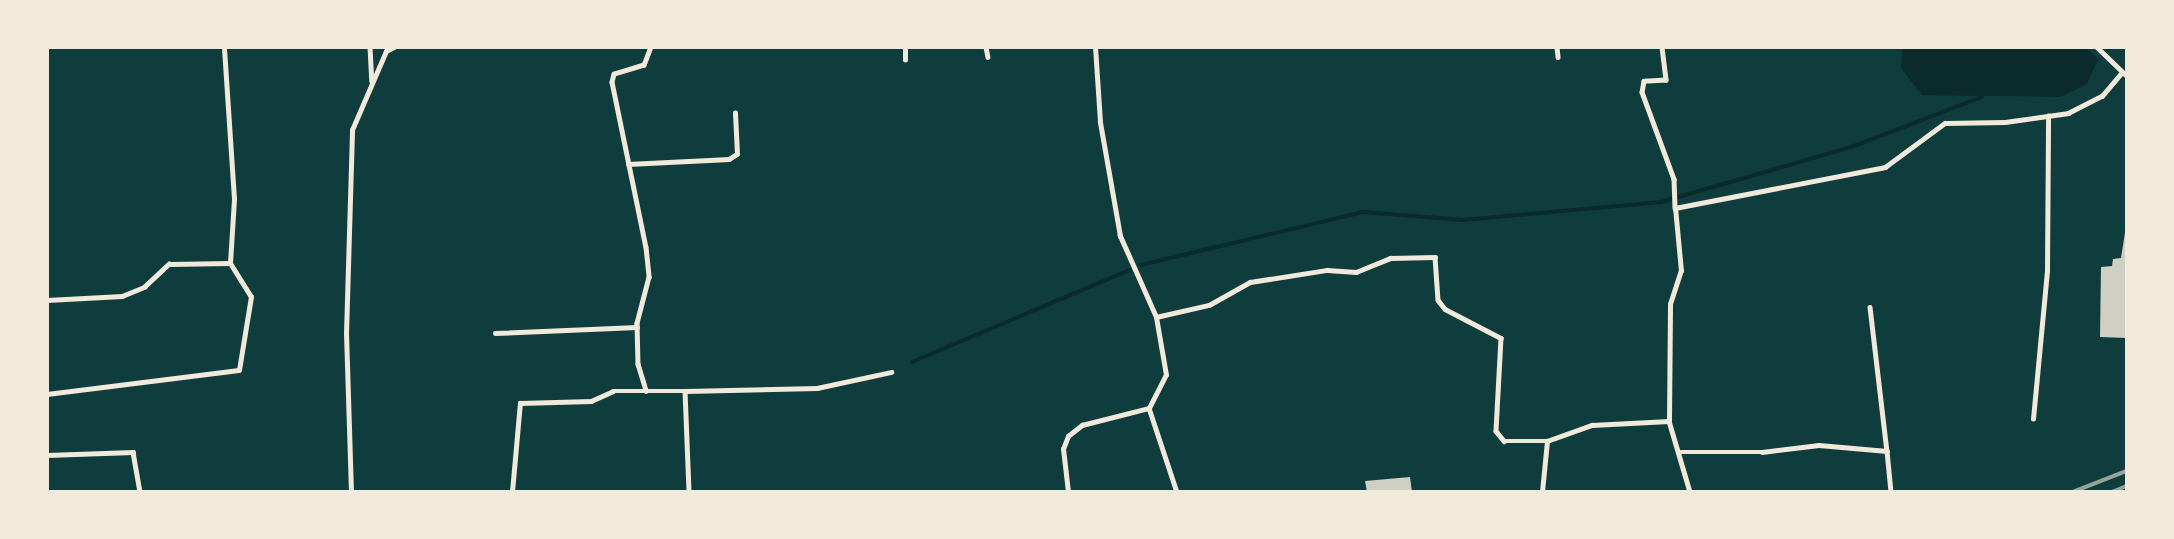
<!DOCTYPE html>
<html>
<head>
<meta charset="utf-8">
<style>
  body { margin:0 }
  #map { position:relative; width:2174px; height:539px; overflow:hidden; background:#0f3d3e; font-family:"Fira Sans",sans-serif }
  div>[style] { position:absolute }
  .water>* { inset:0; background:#0a2a2b }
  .stream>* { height:3.5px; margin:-1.75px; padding:0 1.75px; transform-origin:1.75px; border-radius:1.75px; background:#0a2a2b }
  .building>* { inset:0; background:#cfcfc3 }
  .minor>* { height:4.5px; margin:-2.25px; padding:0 2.25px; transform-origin:2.25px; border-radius:2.25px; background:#f1e9da }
  .rail>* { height:3.5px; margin:-1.75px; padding:0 1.75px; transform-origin:1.75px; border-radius:1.75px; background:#97a49c }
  span { translate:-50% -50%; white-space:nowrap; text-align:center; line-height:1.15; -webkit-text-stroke:5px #f1e9da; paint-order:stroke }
  .frame { position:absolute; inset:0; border:49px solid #f1e9da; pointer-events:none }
</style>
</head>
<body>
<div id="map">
  <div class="water">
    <div style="clip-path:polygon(1903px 47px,2085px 47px,2098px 59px,2087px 84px,2060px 97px,1922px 95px,1901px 68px)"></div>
  </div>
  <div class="stream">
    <div style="left:2108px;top:49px;width:5px;rotate:-22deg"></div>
    <div style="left:1141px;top:265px;width:229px;rotate:-13.4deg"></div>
    <div style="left:1364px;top:212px;width:99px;rotate:4.6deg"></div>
    <div style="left:1463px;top:220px;width:199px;rotate:-5.2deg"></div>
    <div style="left:1661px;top:202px;width:199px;rotate:-16.1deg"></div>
    <div style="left:1852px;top:147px;width:139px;rotate:-21deg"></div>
    <div style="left:912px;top:362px;width:237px;rotate:-22.9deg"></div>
  </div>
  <div class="building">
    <div style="clip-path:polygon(2127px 220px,2127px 338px,2100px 337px,2101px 267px,2112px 266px,2113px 259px,2121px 258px)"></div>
    <div style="clip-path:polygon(1410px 477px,1412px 492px,1367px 492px,1365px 481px)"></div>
  </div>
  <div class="minor">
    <div style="left:370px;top:47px;width:34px;rotate:87deg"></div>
    <div style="left:651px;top:47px;width:19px;rotate:111deg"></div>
    <div style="left:644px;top:65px;width:31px;rotate:163deg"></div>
    <div style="left:614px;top:74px;width:8px;rotate:104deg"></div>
    <div style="left:612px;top:82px;width:168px;rotate:78.4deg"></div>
    <div style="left:646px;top:247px;width:30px;rotate:84deg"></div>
    <div style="left:649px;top:277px;width:48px;rotate:104.6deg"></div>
    <div style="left:637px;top:323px;width:41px;rotate:88.6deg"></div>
    <div style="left:638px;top:364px;width:28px;rotate:73deg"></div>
    <div style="left:646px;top:391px;width:39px"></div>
    <div style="left:685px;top:391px;width:101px;rotate:87.7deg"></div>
    <div style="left:986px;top:47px;width:10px;rotate:79deg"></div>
    <div style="left:1557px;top:47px;width:10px;rotate:84deg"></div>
    <div style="left:1662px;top:47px;width:33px;rotate:83deg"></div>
    <div style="left:1666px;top:80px;width:22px;rotate:177deg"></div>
    <div style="left:1644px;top:81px;width:11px;rotate:100deg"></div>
    <div style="left:1642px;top:92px;width:93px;rotate:69.8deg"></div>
    <div style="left:1674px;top:179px;width:29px;rotate:88deg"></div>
    <div style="left:2097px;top:47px;width:42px;rotate:44deg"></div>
    <div style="left:905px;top:60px;width:13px;rotate:-90deg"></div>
    <div style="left:628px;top:164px;width:101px;rotate:-2.8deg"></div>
    <div style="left:729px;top:159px;width:9px;rotate:-32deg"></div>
    <div style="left:737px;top:154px;width:41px;rotate:-92.8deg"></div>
    <div style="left:47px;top:300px;width:75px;rotate:-3.1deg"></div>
    <div style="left:122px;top:296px;width:24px;rotate:-22deg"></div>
    <div style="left:144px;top:287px;width:34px;rotate:-43deg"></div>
    <div style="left:169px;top:264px;width:61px;rotate:-0.9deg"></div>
    <div style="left:1870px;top:307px;width:145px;rotate:83.3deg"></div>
    <div style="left:1156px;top:317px;width:54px;rotate:-12.8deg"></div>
    <div style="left:1209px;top:305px;width:47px;rotate:-29.3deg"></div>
    <div style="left:1250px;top:282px;width:78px;rotate:-8.9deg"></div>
    <div style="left:1327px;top:270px;width:29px;rotate:4deg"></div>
    <div style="left:1356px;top:272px;width:37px;rotate:-22deg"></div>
    <div style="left:1390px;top:258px;width:45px;rotate:-1.3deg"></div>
    <div style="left:1435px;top:257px;width:43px;rotate:86deg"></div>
    <div style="left:1438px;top:300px;width:11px;rotate:52deg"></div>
    <div style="left:1445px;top:309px;width:63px;rotate:27.4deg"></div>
    <div style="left:1501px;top:338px;width:93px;rotate:93.1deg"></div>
    <div style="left:1496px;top:431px;width:13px;rotate:51deg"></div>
    <div style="left:1504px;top:441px;width:43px"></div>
    <div style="left:495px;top:333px;width:142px;rotate:-2.4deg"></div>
    <div style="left:685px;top:391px;width:132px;rotate:-1.3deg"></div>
    <div style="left:817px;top:388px;width:76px;rotate:-12.2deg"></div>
    <div style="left:47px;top:394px;width:193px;rotate:-7.1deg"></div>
    <div style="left:239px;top:370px;width:74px;rotate:-80.7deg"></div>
    <div style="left:251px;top:297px;width:40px;rotate:-122deg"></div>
    <div style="left:230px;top:263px;width:64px;rotate:-86.4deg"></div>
    <div style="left:234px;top:199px;width:152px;rotate:-93.8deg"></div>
    <div style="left:1149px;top:408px;width:89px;rotate:71.6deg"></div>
    <div style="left:2033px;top:419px;width:149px;rotate:-84.6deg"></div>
    <div style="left:2047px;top:271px;width:155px;rotate:-89.6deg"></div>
    <div style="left:1669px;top:421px;width:74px;rotate:73.5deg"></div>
    <div style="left:1679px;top:452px;width:83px"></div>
    <div style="left:1762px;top:452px;width:57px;rotate:-7deg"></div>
    <div style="left:1819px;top:445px;width:68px;rotate:5deg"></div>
    <div style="left:1887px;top:451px;width:41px;rotate:84.4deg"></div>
    <div style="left:47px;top:455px;width:86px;rotate:-2deg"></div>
    <div style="left:133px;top:452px;width:41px;rotate:80.1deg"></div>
    <div style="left:351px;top:492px;width:158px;rotate:-91.8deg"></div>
    <div style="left:346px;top:334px;width:204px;rotate:-88.3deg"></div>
    <div style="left:352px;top:130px;width:86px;rotate:-66.7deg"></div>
    <div style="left:386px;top:51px;width:9px;rotate:-27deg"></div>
    <div style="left:512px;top:492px;width:89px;rotate:-84.9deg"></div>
    <div style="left:520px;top:403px;width:71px;rotate:-1.6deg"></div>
    <div style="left:591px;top:401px;width:24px;rotate:-24deg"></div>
    <div style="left:613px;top:391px;width:33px"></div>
    <div style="left:1068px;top:492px;width:43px;rotate:-96.6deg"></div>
    <div style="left:1063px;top:449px;width:14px;rotate:-69deg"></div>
    <div style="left:1068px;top:436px;width:18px;rotate:-38deg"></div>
    <div style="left:1082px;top:425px;width:69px;rotate:-14.2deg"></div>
    <div style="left:1149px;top:408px;width:37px;rotate:-63deg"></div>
    <div style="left:1166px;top:375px;width:59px;rotate:-99.8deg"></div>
    <div style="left:1156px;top:317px;width:89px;rotate:-114deg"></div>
    <div style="left:1120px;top:236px;width:116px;rotate:-100deg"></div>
    <div style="left:1100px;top:122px;width:75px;rotate:-93.8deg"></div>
    <div style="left:1542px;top:492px;width:51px;rotate:-84.4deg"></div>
    <div style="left:1547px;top:441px;width:48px;rotate:-19.6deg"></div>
    <div style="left:1592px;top:425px;width:77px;rotate:-3deg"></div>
    <div style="left:1669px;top:421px;width:117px;rotate:-89.5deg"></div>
    <div style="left:1670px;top:304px;width:35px;rotate:-72deg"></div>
    <div style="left:1681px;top:271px;width:63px;rotate:-95.4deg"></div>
    <div style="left:1675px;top:208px;width:214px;rotate:-11deg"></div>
    <div style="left:1885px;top:167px;width:74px;rotate:-36.3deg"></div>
    <div style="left:1945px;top:123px;width:60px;rotate:-1deg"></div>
    <div style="left:2005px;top:122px;width:64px;rotate:-8.1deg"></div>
    <div style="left:2068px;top:113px;width:38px;rotate:-27deg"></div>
    <div style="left:2102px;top:96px;width:30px;rotate:-50deg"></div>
  </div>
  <div class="rail">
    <div style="left:2073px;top:492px;width:58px;rotate:-21.3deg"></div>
    <div style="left:2112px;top:492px;width:16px;rotate:-22deg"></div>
  </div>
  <div class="frame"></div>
</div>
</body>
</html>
